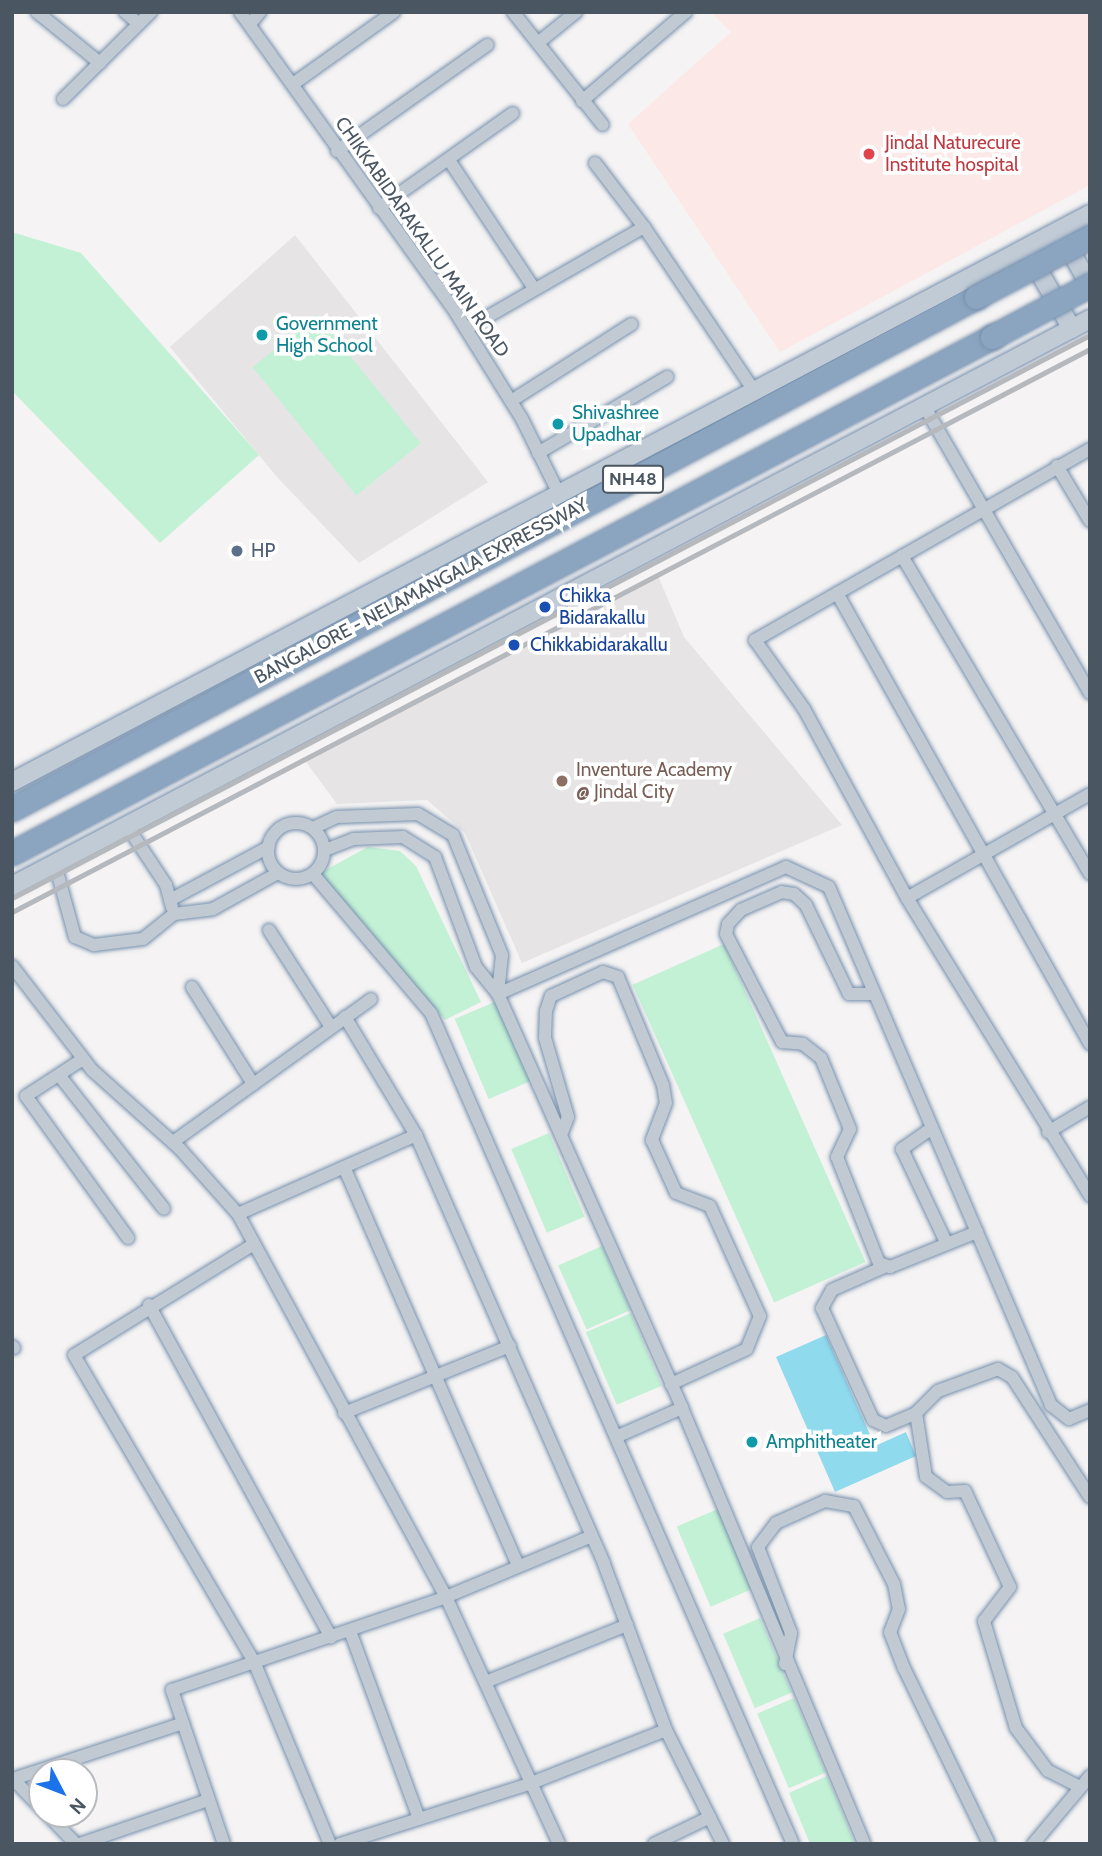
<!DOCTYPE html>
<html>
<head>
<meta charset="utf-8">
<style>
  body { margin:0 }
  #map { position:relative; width:1102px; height:1856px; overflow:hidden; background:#f5f3f3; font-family:Cabin,sans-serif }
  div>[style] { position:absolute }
  .education>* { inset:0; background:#e6e4e5 }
  .medical>* { inset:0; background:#fce8e6 }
  .green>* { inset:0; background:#c3f1d5; transform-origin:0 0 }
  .water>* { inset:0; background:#90daee }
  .roads { filter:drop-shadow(0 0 2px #7690ad) drop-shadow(0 0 2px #7690ad) }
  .street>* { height:12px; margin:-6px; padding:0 6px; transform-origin:6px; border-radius:6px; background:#c1cad2 }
  .street>.ring { margin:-6px; padding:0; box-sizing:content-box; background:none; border:12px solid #c1cad2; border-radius:50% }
  .secondary>* { height:18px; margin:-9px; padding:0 9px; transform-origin:9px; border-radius:9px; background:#c1cbd6 }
  .highway>* { height:23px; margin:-11.5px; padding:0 11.5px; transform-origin:11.5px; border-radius:11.5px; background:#8ba5c1 }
  .rail>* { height:5px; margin:-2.5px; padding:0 2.5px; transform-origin:2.5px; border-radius:2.5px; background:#b5b8bd }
  .bridges { filter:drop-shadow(0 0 2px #7690ad) drop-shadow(0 0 2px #7690ad) }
  .highway-bridge>* { height:23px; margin:-11.5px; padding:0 11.5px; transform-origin:11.5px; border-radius:11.5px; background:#8ba5c1 }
  .dots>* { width:19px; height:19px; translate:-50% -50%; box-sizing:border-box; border:4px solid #fff; border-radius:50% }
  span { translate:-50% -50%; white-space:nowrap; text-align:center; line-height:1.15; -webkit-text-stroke:7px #fff; paint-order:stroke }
  .shield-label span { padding:2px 5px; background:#fff; border:2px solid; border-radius:5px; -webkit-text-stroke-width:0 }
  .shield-label { font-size:18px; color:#4a5661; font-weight:700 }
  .health-label { font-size:19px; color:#be3a42 }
  .left { translate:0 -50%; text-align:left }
  .street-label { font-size:19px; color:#4a5661 }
  .culture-label { font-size:19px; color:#0d838f }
  .service-label { font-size:19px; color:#4e5e75 }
  .transit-label { font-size:19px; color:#164399 }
  .education-label { font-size:19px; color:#785e54 }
  .frame { position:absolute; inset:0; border:14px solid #4a5661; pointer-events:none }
  .north { position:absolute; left:28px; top:1758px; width:70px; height:70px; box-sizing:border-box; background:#fff; border:2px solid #b7bbc0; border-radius:50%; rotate:132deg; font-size:19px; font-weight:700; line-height:28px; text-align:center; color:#4a5661 }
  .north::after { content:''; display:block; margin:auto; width:24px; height:32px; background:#1a73e8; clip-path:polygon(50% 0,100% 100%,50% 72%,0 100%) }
</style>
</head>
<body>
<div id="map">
  <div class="education">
    <div style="clip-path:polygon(295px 235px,488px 482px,359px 563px,277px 477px,170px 347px)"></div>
    <div style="clip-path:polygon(658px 576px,684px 637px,842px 825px,522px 963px,465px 833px,427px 800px,337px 804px,306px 762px)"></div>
  </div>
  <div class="medical">
    <div style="clip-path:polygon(711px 12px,1090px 12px,1090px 185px,780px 352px,628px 124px,731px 32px)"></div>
  </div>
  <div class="green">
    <div style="clip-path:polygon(12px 232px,81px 253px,259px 455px,160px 543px,12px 391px)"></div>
    <div style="left:317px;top:315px;width:165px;height:83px;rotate:51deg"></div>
    <div style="clip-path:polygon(368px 847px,400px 851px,416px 866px,481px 1002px,445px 1020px,318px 874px)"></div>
    <div style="left:724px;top:944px;width:348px;height:100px;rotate:66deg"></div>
    <div style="left:497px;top:1001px;width:87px;height:46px;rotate:67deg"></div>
    <div style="left:549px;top:1133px;width:91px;height:41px;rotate:67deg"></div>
    <div style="left:602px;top:1246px;width:70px;height:48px;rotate:66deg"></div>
    <div style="left:631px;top:1313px;width:79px;height:49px;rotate:67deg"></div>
    <div style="left:718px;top:1509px;width:87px;height:45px;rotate:67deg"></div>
    <div style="left:760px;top:1618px;width:81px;height:40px;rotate:67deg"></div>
    <div style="left:794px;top:1698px;width:81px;height:40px;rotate:67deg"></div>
    <div style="clip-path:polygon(827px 1776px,855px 1844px,810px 1844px,789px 1793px)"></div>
  </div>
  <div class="water">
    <div style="clip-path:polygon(826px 1335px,875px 1446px,906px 1432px,916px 1456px,835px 1492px,776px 1357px)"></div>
  </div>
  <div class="roads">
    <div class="street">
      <div style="left:37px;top:12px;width:81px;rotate:39deg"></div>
      <div style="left:125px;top:12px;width:18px;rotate:41deg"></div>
      <div style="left:240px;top:12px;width:370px;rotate:54.3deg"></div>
      <div style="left:456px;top:313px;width:125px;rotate:58.1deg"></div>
      <div style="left:522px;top:419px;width:84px;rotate:63.7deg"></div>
      <div style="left:513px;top:12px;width:144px;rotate:51.5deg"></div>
      <div style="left:250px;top:24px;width:16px;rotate:-50deg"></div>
      <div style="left:539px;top:42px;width:48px;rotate:-39deg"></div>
      <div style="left:293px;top:84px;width:124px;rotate:-35.5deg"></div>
      <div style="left:63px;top:99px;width:124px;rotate:-44.7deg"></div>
      <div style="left:582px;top:101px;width:137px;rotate:-40.6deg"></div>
      <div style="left:337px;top:151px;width:184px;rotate:-35.2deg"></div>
      <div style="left:449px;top:160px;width:152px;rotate:56.5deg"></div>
      <div style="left:595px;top:163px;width:81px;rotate:52.6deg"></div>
      <div style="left:379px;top:208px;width:164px;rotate:-35.3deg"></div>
      <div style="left:466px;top:329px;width:205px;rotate:-29.8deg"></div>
      <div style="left:644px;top:227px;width:199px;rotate:56.1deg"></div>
      <div style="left:511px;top:401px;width:143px;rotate:-32.5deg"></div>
      <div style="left:923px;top:404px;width:334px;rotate:60deg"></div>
      <div style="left:1090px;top:449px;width:386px;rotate:150.3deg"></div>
      <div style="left:755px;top:640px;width:85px;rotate:54.6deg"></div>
      <div style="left:804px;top:709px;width:215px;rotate:61.4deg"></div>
      <div style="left:907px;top:898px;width:350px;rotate:58.4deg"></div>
      <div style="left:538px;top:453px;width:150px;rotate:-30.5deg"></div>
      <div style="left:1057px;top:466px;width:64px;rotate:59deg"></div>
      <div style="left:902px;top:556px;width:369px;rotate:59.4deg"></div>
      <div style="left:837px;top:593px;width:517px;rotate:60.71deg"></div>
      <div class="ring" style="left:268px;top:823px;width:44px;height:44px"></div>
      <div style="left:127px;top:826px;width:71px;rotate:56.5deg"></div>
      <div style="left:166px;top:885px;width:23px;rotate:75deg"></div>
      <div style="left:313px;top:828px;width:26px;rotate:-25deg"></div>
      <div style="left:337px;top:817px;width:81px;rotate:-2.1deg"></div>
      <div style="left:418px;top:814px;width:41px;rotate:31deg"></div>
      <div style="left:453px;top:835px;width:130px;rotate:67.8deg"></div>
      <div style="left:502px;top:955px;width:39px;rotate:96deg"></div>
      <div style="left:325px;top:850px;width:30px;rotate:-21deg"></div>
      <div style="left:353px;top:839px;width:50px;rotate:-2.3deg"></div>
      <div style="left:403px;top:837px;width:38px;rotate:32deg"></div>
      <div style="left:435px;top:857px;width:117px;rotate:69.6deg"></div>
      <div style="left:476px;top:967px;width:35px;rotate:51deg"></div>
      <div style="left:498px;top:994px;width:453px;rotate:66deg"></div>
      <div style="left:682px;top:1408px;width:472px;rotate:67.3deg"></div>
      <div style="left:55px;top:864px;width:76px;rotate:74.7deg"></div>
      <div style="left:75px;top:937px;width:21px;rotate:23deg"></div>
      <div style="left:94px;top:945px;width:49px;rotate:-7deg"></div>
      <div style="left:143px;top:939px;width:40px;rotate:-39deg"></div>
      <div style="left:174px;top:914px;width:39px;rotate:-7deg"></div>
      <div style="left:213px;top:909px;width:74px;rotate:-29deg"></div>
      <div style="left:313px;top:874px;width:182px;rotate:49.7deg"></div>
      <div style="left:431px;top:1013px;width:906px;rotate:66.46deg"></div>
      <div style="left:907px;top:898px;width:210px;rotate:-29.6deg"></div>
      <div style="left:170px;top:900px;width:112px;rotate:-28.2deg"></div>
      <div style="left:269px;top:930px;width:115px;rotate:57.4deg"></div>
      <div style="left:12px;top:966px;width:131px;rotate:52.4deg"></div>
      <div style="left:92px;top:1070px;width:118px;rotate:41.9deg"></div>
      <div style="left:180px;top:1149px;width:87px;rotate:48.3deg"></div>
      <div style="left:238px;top:1214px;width:436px;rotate:61.5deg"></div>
      <div style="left:446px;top:1597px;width:272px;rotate:65.4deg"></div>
      <div style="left:192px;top:987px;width:115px;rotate:57.8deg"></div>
      <div style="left:498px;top:994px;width:315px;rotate:-23.8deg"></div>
      <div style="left:786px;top:867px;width:47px;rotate:24.9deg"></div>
      <div style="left:829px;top:887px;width:564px;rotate:66.8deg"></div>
      <div style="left:1051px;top:1405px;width:23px;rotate:38deg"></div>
      <div style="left:1069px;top:1419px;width:23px;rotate:-23deg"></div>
      <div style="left:874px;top:994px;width:25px;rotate:180deg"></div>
      <div style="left:849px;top:994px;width:99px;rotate:-115.8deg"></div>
      <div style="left:806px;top:905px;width:16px;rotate:-137deg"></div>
      <div style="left:794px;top:894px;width:12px;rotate:-171deg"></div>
      <div style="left:782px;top:892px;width:45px;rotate:156.3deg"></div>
      <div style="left:741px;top:910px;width:19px;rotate:133deg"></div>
      <div style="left:728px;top:924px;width:10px;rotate:101deg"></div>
      <div style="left:726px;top:934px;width:122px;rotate:62.6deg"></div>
      <div style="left:782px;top:1042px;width:21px;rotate:5deg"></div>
      <div style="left:803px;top:1044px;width:23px;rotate:38deg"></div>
      <div style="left:821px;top:1058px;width:77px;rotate:67.8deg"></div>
      <div style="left:850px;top:1129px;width:31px;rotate:115deg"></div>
      <div style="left:837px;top:1157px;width:114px;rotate:68.4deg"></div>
      <div style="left:879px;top:1263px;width:12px;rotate:20deg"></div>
      <div style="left:890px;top:1267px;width:94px;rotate:-21.9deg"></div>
      <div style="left:345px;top:1017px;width:138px;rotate:59deg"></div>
      <div style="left:416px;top:1135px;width:468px;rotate:66.3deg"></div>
      <div style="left:604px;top:1564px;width:177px;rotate:69.5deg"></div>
      <div style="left:666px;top:1730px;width:127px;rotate:63.4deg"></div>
      <div style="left:83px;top:1059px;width:68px;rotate:147deg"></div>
      <div style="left:26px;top:1096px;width:175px;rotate:54.3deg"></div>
      <div style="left:59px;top:1075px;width:170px;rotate:51.9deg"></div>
      <div style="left:932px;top:1128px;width:37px;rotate:145deg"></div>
      <div style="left:902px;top:1149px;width:105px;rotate:64.7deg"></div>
      <div style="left:1048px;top:1132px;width:49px;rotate:-30.8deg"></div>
      <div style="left:561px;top:1135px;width:19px;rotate:-69deg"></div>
      <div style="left:568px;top:1117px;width:82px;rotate:-106.2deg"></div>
      <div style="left:545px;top:1038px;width:27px;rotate:-88deg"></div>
      <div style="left:546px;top:1011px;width:16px;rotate:-72deg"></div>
      <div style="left:551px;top:996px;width:57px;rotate:-24.8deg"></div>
      <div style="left:603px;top:972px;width:16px;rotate:18deg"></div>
      <div style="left:618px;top:977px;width:117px;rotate:67.4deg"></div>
      <div style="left:663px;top:1085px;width:18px;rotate:81deg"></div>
      <div style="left:666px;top:1103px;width:40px;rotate:111deg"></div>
      <div style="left:652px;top:1140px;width:58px;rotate:65.6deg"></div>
      <div style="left:676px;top:1193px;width:36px;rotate:21deg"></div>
      <div style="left:710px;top:1206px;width:121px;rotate:65.6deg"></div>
      <div style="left:760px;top:1316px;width:35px;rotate:112deg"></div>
      <div style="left:747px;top:1349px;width:84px;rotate:155.3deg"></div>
      <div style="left:173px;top:1142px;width:244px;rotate:-35.8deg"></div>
      <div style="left:344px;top:1167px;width:435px;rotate:66.4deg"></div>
      <div style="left:238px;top:1214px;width:195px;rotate:-23.9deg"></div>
      <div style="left:254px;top:1244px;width:211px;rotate:148.3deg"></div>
      <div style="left:74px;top:1355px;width:358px;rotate:59.6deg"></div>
      <div style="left:255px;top:1664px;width:195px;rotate:67.4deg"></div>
      <div style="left:884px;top:1267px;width:57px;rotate:156.1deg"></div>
      <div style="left:832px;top:1290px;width:21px;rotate:119deg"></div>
      <div style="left:822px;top:1308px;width:123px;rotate:65.5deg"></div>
      <div style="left:873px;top:1420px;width:14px;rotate:25deg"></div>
      <div style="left:886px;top:1426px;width:33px;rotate:-23deg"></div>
      <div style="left:149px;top:1305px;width:379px;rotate:61.3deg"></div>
      <div style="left:12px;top:1346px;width:3px;rotate:45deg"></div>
      <div style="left:344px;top:1413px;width:179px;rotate:-22deg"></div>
      <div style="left:618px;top:1436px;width:70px;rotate:-23.6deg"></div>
      <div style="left:350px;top:1631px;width:200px;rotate:69.8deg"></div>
      <div style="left:785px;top:1664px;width:32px;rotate:-79deg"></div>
      <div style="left:791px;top:1633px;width:92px;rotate:-111deg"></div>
      <div style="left:758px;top:1547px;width:30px;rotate:-53deg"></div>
      <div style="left:776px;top:1523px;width:54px;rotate:-24.2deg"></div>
      <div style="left:825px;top:1501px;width:29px;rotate:10deg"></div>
      <div style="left:854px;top:1506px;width:88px;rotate:62.9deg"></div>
      <div style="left:894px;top:1584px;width:25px;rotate:79deg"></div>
      <div style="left:899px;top:1609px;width:25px;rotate:111deg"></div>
      <div style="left:890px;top:1632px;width:39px;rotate:69deg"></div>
      <div style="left:904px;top:1668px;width:195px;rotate:64.2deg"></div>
      <div style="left:488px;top:1681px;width:150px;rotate:-21.9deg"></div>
      <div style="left:1080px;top:1787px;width:36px;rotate:-153deg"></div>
      <div style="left:1048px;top:1771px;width:54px;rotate:-126.7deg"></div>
      <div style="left:1016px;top:1728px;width:112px;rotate:-106.7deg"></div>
      <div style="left:984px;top:1621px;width:43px;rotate:-52.6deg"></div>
      <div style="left:1010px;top:1587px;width:106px;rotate:-115.1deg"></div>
      <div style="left:965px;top:1491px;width:18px;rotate:177deg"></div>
      <div style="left:947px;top:1492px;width:26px;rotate:-144deg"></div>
      <div style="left:926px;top:1477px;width:65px;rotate:-98.9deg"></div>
      <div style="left:916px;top:1413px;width:31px;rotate:-45deg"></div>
      <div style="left:938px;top:1391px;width:64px;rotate:-20.1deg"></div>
      <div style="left:998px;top:1369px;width:16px;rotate:30deg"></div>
      <div style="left:1012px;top:1377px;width:143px;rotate:57deg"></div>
      <div style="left:42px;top:1809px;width:42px;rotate:-134deg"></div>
      <div style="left:13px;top:1779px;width:179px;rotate:-18.2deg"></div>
      <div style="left:47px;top:1814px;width:42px;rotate:46deg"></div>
      <div style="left:80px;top:1844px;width:135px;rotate:-19deg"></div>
      <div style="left:224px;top:1844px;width:163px;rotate:-108.7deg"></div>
      <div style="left:172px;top:1690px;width:289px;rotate:-18.7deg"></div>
      <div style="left:446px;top:1597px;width:158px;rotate:-22.7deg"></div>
      <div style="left:340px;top:1844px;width:198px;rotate:-17.6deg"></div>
      <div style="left:529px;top:1784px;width:147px;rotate:-21.5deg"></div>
      <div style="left:654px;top:1844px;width:62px;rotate:-25.7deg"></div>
      <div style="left:1033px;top:1844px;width:89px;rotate:-50deg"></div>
    </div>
    <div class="secondary">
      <div style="left:1063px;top:237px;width:56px;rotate:61.1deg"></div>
      <div style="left:1030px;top:256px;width:84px;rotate:60.1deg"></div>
      <div style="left:12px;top:782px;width:1218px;rotate:-27.78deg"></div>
      <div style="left:12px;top:886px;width:1218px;rotate:-27.74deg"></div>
    </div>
    <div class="highway">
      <div style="left:12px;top:809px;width:1092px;rotate:-27.97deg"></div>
      <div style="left:12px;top:853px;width:1108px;rotate:-27.77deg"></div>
    </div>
  </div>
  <div class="rail">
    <div style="left:12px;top:898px;width:1216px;rotate:-27.58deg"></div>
    <div style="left:12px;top:912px;width:1216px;rotate:-27.58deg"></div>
  </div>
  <div class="bridges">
    <div class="highway-bridge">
      <div style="left:976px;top:297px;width:129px;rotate:-27.8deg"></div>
      <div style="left:992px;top:337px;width:111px;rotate:-28deg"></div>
    </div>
  </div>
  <div class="dots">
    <div style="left:869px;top:154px;background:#e0444e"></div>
    <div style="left:262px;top:335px;background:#0f9aa8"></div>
    <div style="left:558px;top:424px;background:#0f9aa8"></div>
    <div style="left:237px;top:551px;background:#5c6f8a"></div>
    <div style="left:545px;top:607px;background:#1a4fb4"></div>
    <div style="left:514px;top:645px;background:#1a4fb4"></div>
    <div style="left:562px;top:781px;background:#8d6e63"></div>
    <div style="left:752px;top:1442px;background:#0f9aa8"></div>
  </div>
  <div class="shield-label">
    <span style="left:633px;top:479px">NH48</span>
  </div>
  <div class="health-label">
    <span class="left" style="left:885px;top:154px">Jindal Naturecure<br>Institute hospital</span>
  </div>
  <div class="street-label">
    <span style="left:422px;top:237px;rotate:55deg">CHIKKABIDARAKALLU MAIN ROAD</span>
    <span style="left:421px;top:591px;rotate:-28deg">BANGALORE - NELAMANGALA EXPRESSWAY</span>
  </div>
  <div class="culture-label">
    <span class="left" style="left:276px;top:335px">Government<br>High School</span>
    <span class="left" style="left:572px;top:424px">Shivashree<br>Upadhar</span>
    <span class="left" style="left:766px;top:1442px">Amphitheater</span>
  </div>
  <div class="service-label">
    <span class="left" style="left:251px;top:551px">HP</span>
  </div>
  <div class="transit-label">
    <span class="left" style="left:559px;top:607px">Chikka<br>Bidarakallu</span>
    <span class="left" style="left:530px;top:645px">Chikkabidarakallu</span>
  </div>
  <div class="education-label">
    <span class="left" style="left:576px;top:781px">Inventure Academy<br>@ Jindal City</span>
  </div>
  <div class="frame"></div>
  <div class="north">N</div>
</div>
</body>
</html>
